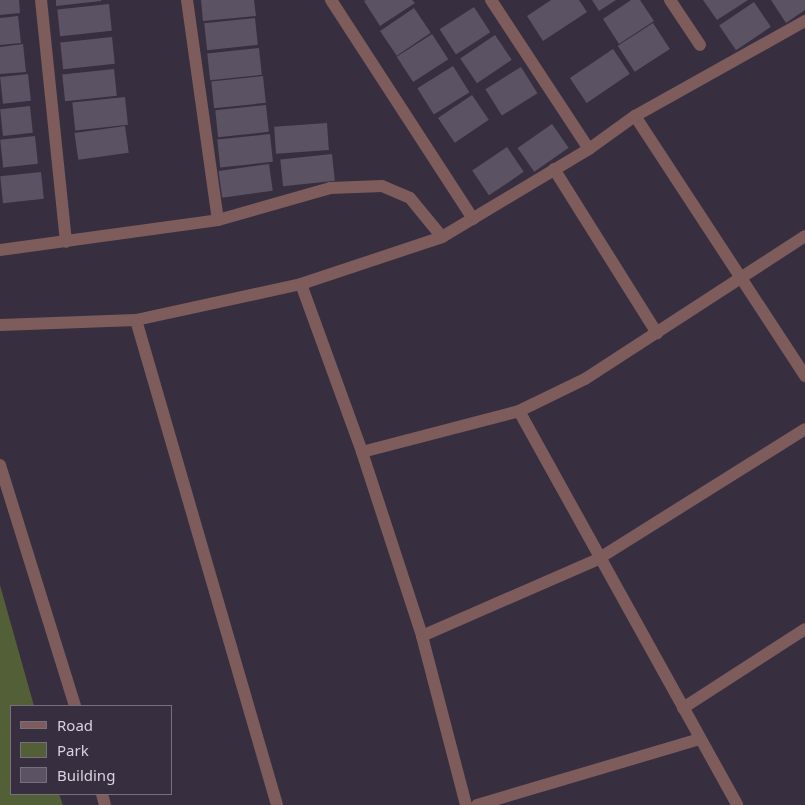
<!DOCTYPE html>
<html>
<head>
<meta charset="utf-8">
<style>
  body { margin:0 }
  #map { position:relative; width:805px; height:805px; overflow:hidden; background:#372f3f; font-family:"Noto Sans",sans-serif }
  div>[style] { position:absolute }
  .green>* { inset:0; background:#535f36 }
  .building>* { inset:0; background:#5b5263; transform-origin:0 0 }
  .minor>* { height:12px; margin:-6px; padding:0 6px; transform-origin:6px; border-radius:6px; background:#7e5c5c }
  span { translate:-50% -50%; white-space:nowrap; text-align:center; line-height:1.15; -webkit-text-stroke:4.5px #372f3f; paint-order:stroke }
  .legend { position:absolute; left:10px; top:705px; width:162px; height:90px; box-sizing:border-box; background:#372f3f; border:1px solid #77717e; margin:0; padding:6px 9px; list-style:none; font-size:15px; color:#d8d3dd }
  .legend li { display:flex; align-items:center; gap:10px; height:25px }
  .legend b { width:25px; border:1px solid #77717e }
</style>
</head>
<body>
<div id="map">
  <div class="green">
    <div style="clip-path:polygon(0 585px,34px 706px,11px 706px,11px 794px,59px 794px,63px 805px,0 805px)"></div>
  </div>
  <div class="building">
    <div style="clip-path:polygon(0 0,19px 0,20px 13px,0 15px)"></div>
    <div style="clip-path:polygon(56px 0,101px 0,101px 1px,56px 6px)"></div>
    <div style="clip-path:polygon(201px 0,254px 0,256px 16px,203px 21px)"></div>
    <div style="clip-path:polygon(366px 0,412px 0,415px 3px,380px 26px,364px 1px)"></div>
    <div style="clip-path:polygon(551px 0,579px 0,587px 12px,543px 41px,527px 16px)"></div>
    <div style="clip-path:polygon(592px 0,616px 0,599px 11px)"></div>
    <div style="clip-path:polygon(631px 0,640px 0,654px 21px,619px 44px,603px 19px)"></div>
    <div style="clip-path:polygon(703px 0,748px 0,717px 20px)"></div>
    <div style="clip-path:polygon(771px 0,805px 0,805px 10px,786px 23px)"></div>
    <div style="left:754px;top:2px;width:30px;height:42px;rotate:56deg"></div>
    <div style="left:109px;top:4px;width:27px;height:52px;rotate:84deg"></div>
    <div style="left:474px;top:7px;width:30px;height:41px;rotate:57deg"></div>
    <div style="left:414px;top:8px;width:30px;height:41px;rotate:56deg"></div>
    <div style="clip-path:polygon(18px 16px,21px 43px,0 45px,0 18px)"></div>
    <div style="left:255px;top:18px;width:27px;height:51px;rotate:84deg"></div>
    <div style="left:653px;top:23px;width:31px;height:42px;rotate:57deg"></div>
    <div style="left:432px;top:34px;width:30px;height:42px;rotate:57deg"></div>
    <div style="left:495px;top:35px;width:30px;height:42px;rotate:56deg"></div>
    <div style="left:112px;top:37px;width:27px;height:52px;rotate:84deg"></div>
    <div style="clip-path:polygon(23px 44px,26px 72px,0 74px,0 47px)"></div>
    <div style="left:259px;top:48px;width:27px;height:52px;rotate:84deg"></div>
    <div style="left:613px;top:49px;width:30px;height:52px;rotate:56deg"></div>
    <div style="left:453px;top:66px;width:31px;height:42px;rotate:58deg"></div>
    <div style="left:521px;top:67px;width:31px;height:42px;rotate:58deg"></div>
    <div style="left:114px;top:69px;width:27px;height:52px;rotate:84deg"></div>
    <div style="left:28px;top:74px;width:27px;height:28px;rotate:84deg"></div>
    <div style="left:263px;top:76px;width:27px;height:52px;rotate:84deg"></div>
    <div style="left:472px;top:95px;width:30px;height:41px;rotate:56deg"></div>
    <div style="left:125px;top:97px;width:28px;height:53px;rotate:84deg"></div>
    <div style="left:266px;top:105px;width:27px;height:51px;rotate:84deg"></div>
    <div style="left:30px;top:106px;width:27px;height:30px;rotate:84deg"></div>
    <div style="left:327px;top:123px;width:27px;height:53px;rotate:86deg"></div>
    <div style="left:552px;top:124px;width:29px;height:42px;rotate:55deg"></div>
    <div style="left:125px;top:126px;width:27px;height:51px;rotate:82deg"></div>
    <div style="left:270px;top:134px;width:28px;height:53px;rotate:84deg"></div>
    <div style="left:35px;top:136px;width:28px;height:35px;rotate:84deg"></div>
    <div style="left:507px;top:147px;width:30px;height:42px;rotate:56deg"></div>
    <div style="left:332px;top:154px;width:27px;height:52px;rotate:84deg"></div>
    <div style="left:269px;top:164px;width:27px;height:51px;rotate:82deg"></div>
    <div style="left:41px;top:172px;width:27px;height:41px;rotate:84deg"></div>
  </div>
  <div class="minor">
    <div style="left:41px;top:0;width:243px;rotate:84.1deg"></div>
    <div style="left:187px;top:0;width:222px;rotate:82deg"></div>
    <div style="left:331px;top:0;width:261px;rotate:57deg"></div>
    <div style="left:491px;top:0;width:178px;rotate:56.7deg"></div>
    <div style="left:670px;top:0;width:54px;rotate:56.3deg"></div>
    <div style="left:635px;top:116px;width:311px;rotate:56.8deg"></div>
    <div style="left:554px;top:169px;width:194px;rotate:57.9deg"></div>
    <div style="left:0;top:250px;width:220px;rotate:-7.8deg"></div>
    <div style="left:218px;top:220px;width:116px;rotate:-15.9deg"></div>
    <div style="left:330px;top:188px;width:52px;rotate:-2.2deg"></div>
    <div style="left:382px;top:186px;width:30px;rotate:23deg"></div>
    <div style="left:410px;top:198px;width:50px;rotate:50.6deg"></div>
    <div style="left:301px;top:284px;width:179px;rotate:70deg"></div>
    <div style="left:362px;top:452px;width:194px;rotate:71.9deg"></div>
    <div style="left:422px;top:636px;width:175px;rotate:75.4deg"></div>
    <div style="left:136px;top:320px;width:505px;rotate:73.79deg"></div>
    <div style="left:0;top:325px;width:136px;rotate:-2.1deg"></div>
    <div style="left:136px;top:320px;width:169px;rotate:-12.3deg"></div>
    <div style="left:301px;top:284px;width:149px;rotate:-18.4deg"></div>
    <div style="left:442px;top:237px;width:171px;rotate:-30.9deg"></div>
    <div style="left:589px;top:149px;width:57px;rotate:-35.7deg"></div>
    <div style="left:635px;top:116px;width:195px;rotate:-29.2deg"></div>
    <div style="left:519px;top:411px;width:450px;rotate:61deg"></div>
    <div style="left:362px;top:452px;width:162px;rotate:-14.6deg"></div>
    <div style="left:519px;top:411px;width:73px;rotate:-25.9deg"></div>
    <div style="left:585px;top:379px;width:262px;rotate:-33deg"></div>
    <div style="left:0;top:465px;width:252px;rotate:72.7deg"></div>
    <div style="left:422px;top:636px;width:192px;rotate:-23.6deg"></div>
    <div style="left:598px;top:559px;width:244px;rotate:-32.1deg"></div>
    <div style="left:683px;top:708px;width:145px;rotate:-32.9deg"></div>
    <div style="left:102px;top:794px;width:11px;rotate:75deg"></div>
    <div style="left:477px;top:805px;width:233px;rotate:-16.5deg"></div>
  </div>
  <ul class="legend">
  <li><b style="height:6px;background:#7e5c5c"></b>Road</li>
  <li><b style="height:14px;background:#535f36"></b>Park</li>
  <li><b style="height:14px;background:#5b5263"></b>Building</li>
  </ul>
</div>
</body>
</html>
